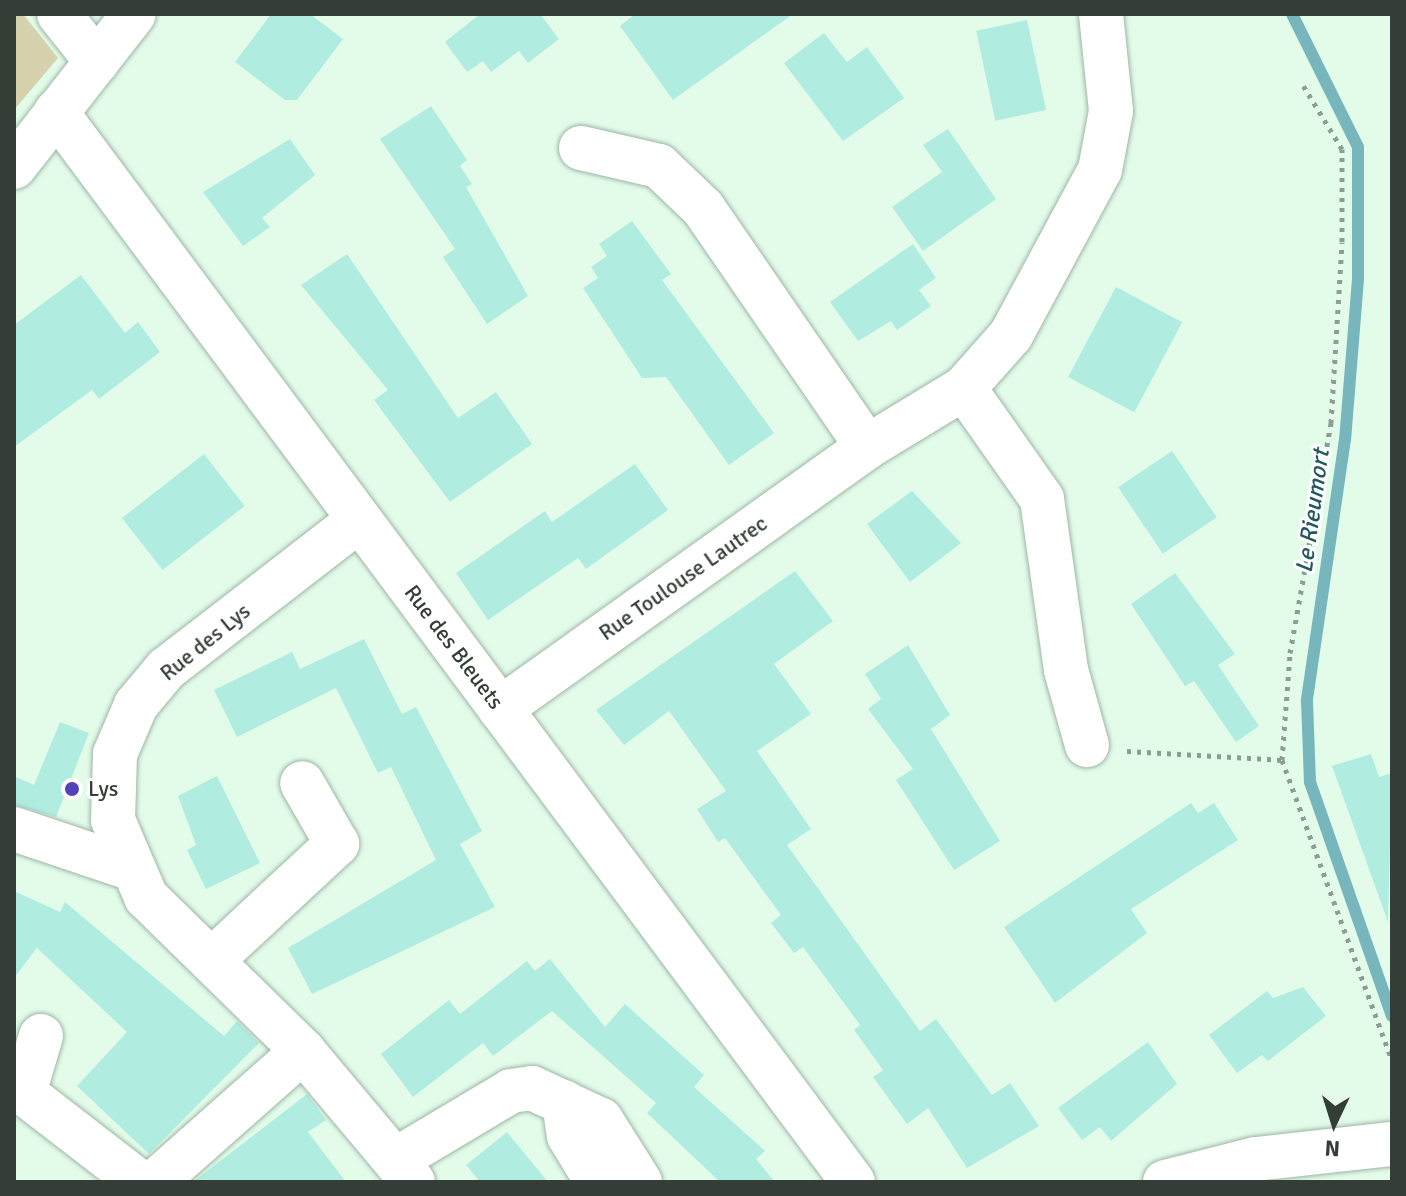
<!DOCTYPE html>
<html>
<head>
<meta charset="utf-8">
<style>
  body { margin:0 }
  #map { position:relative; width:1406px; height:1196px; overflow:hidden; background:#e3fcea; font-family:Signika,sans-serif }
  div>[style] { position:absolute }
  .green>* { inset:0; background:#d6d2ad }
  .stream>* { height:12px; margin:-6px; padding:0 6px; transform-origin:6px; border-radius:6px; background:#78b6be }
  .building>* { inset:0; background:#b0ede0; transform-origin:0 0 }
  .path>* { height:5px; margin-top:-2.5px; transform-origin:0; background:repeating-linear-gradient(90deg,#8c9e91 0 4px,transparent 0 10px) }
  .roads { filter:drop-shadow(0 0 2px #9eb6a5) drop-shadow(0 0 2px #9eb6a5) }
  .minor>* { height:44px; margin:-22px; padding:0 22px; transform-origin:22px; border-radius:22px; background:#fff }
  .tertiary>* { height:44px; margin:-22px; padding:0 22px; transform-origin:22px; border-radius:22px; background:#fff }
  .dots>* { width:22px; height:22px; translate:-50% -50%; box-sizing:border-box; border:4px solid #fff; border-radius:50% }
  span { translate:-50% -50%; white-space:nowrap; text-align:center; line-height:1.15; -webkit-text-stroke:6px #fff; paint-order:stroke }
  .street-label { font-size:22px; color:#343e37 }
  .poi-label { font-size:22px; color:#343e37 }
  .left { translate:0 -50%; text-align:left }
  .water-label { font-size:24px; color:#23585e; font-style:italic }
  .frame { position:absolute; inset:0; border:16px solid #343e37; pointer-events:none }
  .north { position:absolute; left:1294px; top:1084px; width:80px; height:80px; -webkit-text-stroke:6px #fff; paint-order:stroke; rotate:184deg; font-size:22px; font-weight:700; line-height:32px; text-align:center; color:#343e37 }
  .north::after { content:''; display:block; margin:auto; width:28px; height:36px; background:#343e37; clip-path:polygon(50% 0,100% 100%,50% 72%,0 100%) }
</style>
</head>
<body>
<div id="map">
  <div class="green">
    <div style="clip-path:polygon(14px 14px,23px 14px,58px 58px,14px 110px)"></div>
  </div>
  <div class="stream">
    <div style="left:1292px;top:14px;width:148px;rotate:63.6deg"></div>
    <div style="left:1358px;top:147px;width:132px;rotate:90deg"></div>
    <div style="left:1358px;top:279px;width:161px;rotate:94.6deg"></div>
    <div style="left:1345px;top:439px;width:265px;rotate:98.3deg"></div>
    <div style="left:1307px;top:701px;width:81px;rotate:87.9deg"></div>
    <div style="left:1310px;top:782px;width:248px;rotate:70.7deg"></div>
  </div>
  <div class="building">
    <div style="clip-path:polygon(271px 14px,310px 14px,343px 39px,297px 100px,285px 100px,235px 62px)"></div>
    <div style="clip-path:polygon(480px 14px,540px 14px,559px 39px,528px 63px,519px 51px,491px 72px,483px 61px,467px 72px,445px 42px)"></div>
    <div style="clip-path:polygon(635px 14px,793px 14px,673px 100px,620px 26px)"></div>
    <div style="left:1027px;top:20px;width:92px;height:52px;rotate:78deg"></div>
    <div style="clip-path:polygon(824px 33px,847px 62px,867px 47px,904px 98px,843px 141px,784px 63px)"></div>
    <div style="clip-path:polygon(431px 106px,467px 160px,460px 166px,472px 184px,466px 187px,528px 296px,487px 324px,443px 257px,455px 249px,380px 139px)"></div>
    <div style="clip-path:polygon(948px 129px,996px 199px,923px 251px,892px 207px,942px 172px,923px 145px)"></div>
    <div style="clip-path:polygon(290px 139px,315px 175px,262px 218px,270px 227px,243px 246px,203px 192px)"></div>
    <div style="clip-path:polygon(632px 221px,671px 274px,662px 280px,774px 433px,729px 465px,666px 377px,642px 378px,583px 288px,598px 278px,591px 267px,607px 256px,599px 244px)"></div>
    <div style="clip-path:polygon(913px 244px,936px 278px,919px 290px,931px 306px,897px 330px,891px 321px,858px 341px,830px 302px)"></div>
    <div style="clip-path:polygon(347px 254px,458px 418px,496px 392px,532px 444px,450px 502px,374px 400px,388px 390px,301px 285px)"></div>
    <div style="clip-path:polygon(81px 275px,125px 333px,138px 322px,160px 352px,99px 399px,92px 390px,14px 447px,14px 325px)"></div>
    <div style="left:1116px;top:287px;width:75px;height:102px;rotate:28deg"></div>
    <div style="left:1172px;top:451px;width:80px;height:65px;rotate:56deg"></div>
    <div style="left:204px;top:454px;width:66px;height:104px;rotate:52deg"></div>
    <div style="clip-path:polygon(635px 464px,668px 510px,586px 569px,578px 558px,488px 620px,456px 573px,545px 511px,552px 522px)"></div>
    <div style="clip-path:polygon(912px 491px,961px 543px,910px 582px,867px 524px)"></div>
    <div style="clip-path:polygon(795px 571px,833px 621px,774px 664px,811px 714px,757px 751px,811px 829px,787px 845px,920px 1031px,936px 1019px,992px 1095px,1010px 1083px,1039px 1126px,967px 1168px,928px 1108px,907px 1124px,873px 1077px,883px 1070px,854px 1030px,860px 1025px,803px 947px,794px 953px,771px 923px,781px 915px,725px 838px,718px 842px,697px 809px,726px 791px,669px 711px,624px 745px,596px 710px)"></div>
    <div style="clip-path:polygon(1175px 573px,1235px 654px,1218px 665px,1259px 726px,1236px 742px,1194px 681px,1185px 686px,1131px 604px)"></div>
    <div style="clip-path:polygon(364px 639px,402px 714px,416px 707px,482px 831px,460px 844px,495px 907px,312px 994px,288px 948px,436px 860px,391px 767px,378px 773px,336px 688px,237px 737px,214px 690px,292px 652px,300px 669px)"></div>
    <div style="clip-path:polygon(908px 645px,950px 715px,931px 729px,1000px 841px,954px 870px,896px 780px,913px 769px,868px 709px,881px 699px,865px 674px)"></div>
    <div style="clip-path:polygon(60px 722px,89px 733px,56px 817px,14px 805px,14px 776px,34px 785px)"></div>
    <div style="clip-path:polygon(1371px 754px,1379px 777px,1392px 773px,1388px 922px,1332px 766px)"></div>
    <div style="clip-path:polygon(217px 776px,260px 863px,206px 889px,187px 850px,196px 845px,178px 796px)"></div>
    <div style="clip-path:polygon(1191px 803px,1198px 813px,1214px 803px,1238px 840px,1131px 909px,1147px 933px,1055px 1003px,1004px 927px)"></div>
    <div style="clip-path:polygon(14px 891px,60px 912px,65px 902px,224px 1036px,237px 1021px,259px 1043px,149px 1154px,77px 1086px,127px 1032px,37px 948px,14px 978px)"></div>
    <div style="clip-path:polygon(550px 959px,605px 1027px,625px 1004px,704px 1075px,694px 1087px,765px 1151px,756px 1159px,775px 1182px,720px 1182px,647px 1113px,656px 1103px,552px 1011px,493px 1056px,483px 1043px,413px 1097px,381px 1054px,449px 1000px,460px 1014px,527px 961px,535px 971px)"></div>
    <div style="clip-path:polygon(1303px 987px,1326px 1016px,1268px 1061px,1262px 1055px,1237px 1073px,1209px 1035px,1267px 991px,1273px 998px)"></div>
    <div style="clip-path:polygon(1148px 1042px,1177px 1084px,1111px 1141px,1100px 1127px,1082px 1140px,1058px 1108px)"></div>
    <div style="clip-path:polygon(307px 1094px,326px 1120px,308px 1132px,346px 1182px,193px 1182px)"></div>
    <div style="clip-path:polygon(507px 1132px,548px 1182px,480px 1182px,466px 1165px)"></div>
  </div>
  <div class="path">
    <div style="left:1127px;top:751px;width:155px;rotate:3.3deg"></div>
    <div style="left:1282px;top:760px;width:320px;rotate:69.9deg"></div>
    <div style="left:1282px;top:760px;width:107px;rotate:-85.7deg"></div>
    <div style="left:1290px;top:653px;width:234px;rotate:-79.9deg"></div>
    <div style="left:1331px;top:423px;width:181px;rotate:-86.5deg"></div>
    <div style="left:1342px;top:242px;width:93px;rotate:-90deg"></div>
    <div style="left:1342px;top:149px;width:75px;rotate:-121.4deg"></div>
  </div>
  <div class="roads">
    <div class="minor">
      <div style="left:59px;top:14px;width:61px;rotate:51.6deg"></div>
      <div style="left:56px;top:112px;width:1334px;rotate:53.32deg"></div>
      <div style="left:581px;top:148px;width:80px;rotate:13deg"></div>
      <div style="left:659px;top:166px;width:61px;rotate:43.7deg"></div>
      <div style="left:703px;top:208px;width:290px;rotate:55.5deg"></div>
      <div style="left:964px;top:388px;width:136px;rotate:54.9deg"></div>
      <div style="left:1042px;top:499px;width:173px;rotate:82deg"></div>
      <div style="left:1066px;top:670px;width:78px;rotate:74.4deg"></div>
      <div style="left:359px;top:520px;width:244px;rotate:142.3deg"></div>
      <div style="left:166px;top:669px;width:47px;rotate:129.8deg"></div>
      <div style="left:136px;top:705px;width:53px;rotate:113.2deg"></div>
      <div style="left:115px;top:754px;width:66px;rotate:91.7deg"></div>
      <div style="left:113px;top:820px;width:84px;rotate:66.8deg"></div>
      <div style="left:146px;top:897px;width:220px;rotate:44.4deg"></div>
      <div style="left:303px;top:1051px;width:171px;rotate:50deg"></div>
      <div style="left:500px;top:709px;width:451px;rotate:-35.5deg"></div>
      <div style="left:867px;top:447px;width:114px;rotate:-31.3deg"></div>
      <div style="left:964px;top:388px;width:71px;rotate:-48.4deg"></div>
      <div style="left:1011px;top:335px;width:187px;rotate:-61.7deg"></div>
      <div style="left:1100px;top:170px;width:60px;rotate:-79.4deg"></div>
      <div style="left:1111px;top:111px;width:98px;rotate:-95.9deg"></div>
      <div style="left:14px;top:829px;width:119px;rotate:18.6deg"></div>
      <div style="left:212px;top:960px;width:171px;rotate:-42.9deg"></div>
      <div style="left:337px;top:844px;width:70px;rotate:-119.8deg"></div>
      <div style="left:41px;top:1036px;width:59px;rotate:106.6deg"></div>
      <div style="left:24px;top:1093px;width:145px;rotate:37.7deg"></div>
      <div style="left:564px;top:1102px;width:34px;rotate:82deg"></div>
      <div style="left:569px;top:1136px;width:54px;rotate:58.7deg"></div>
      <div style="left:397px;top:1159px;width:133px;rotate:-30.8deg"></div>
      <div style="left:511px;top:1091px;width:21px;rotate:-8deg"></div>
      <div style="left:532px;top:1088px;width:76px;rotate:24.9deg"></div>
      <div style="left:601px;top:1120px;width:73px;rotate:57.8deg"></div>
      <div style="left:155px;top:1182px;width:198px;rotate:-41.5deg"></div>
      <div style="left:1165px;top:1182px;width:94px;rotate:-14.2deg"></div>
      <div style="left:1256px;top:1159px;width:137px;rotate:-6.3deg"></div>
    </div>
    <div class="tertiary">
      <div style="left:14px;top:167px;width:194px;rotate:-51.9deg"></div>
    </div>
  </div>
  <div class="dots">
    <div style="left:72px;top:789px;background:#5342ba"></div>
  </div>
  <div class="street-label">
    <span style="left:683px;top:578px;rotate:-35deg">Rue Toulouse Lautrec</span>
    <span style="left:205px;top:642px;rotate:-39deg">Rue des Lys</span>
    <span style="left:454px;top:647px;rotate:53deg">Rue des Bleuets</span>
  </div>
  <div class="poi-label">
    <span class="left" style="left:88px;top:789px">Lys</span>
  </div>
  <div class="water-label">
    <span style="left:1313px;top:511px;rotate:-82deg">Le Rieumort</span>
  </div>
  <div class="frame"></div>
  <div class="north">N</div>
</div>
</body>
</html>
